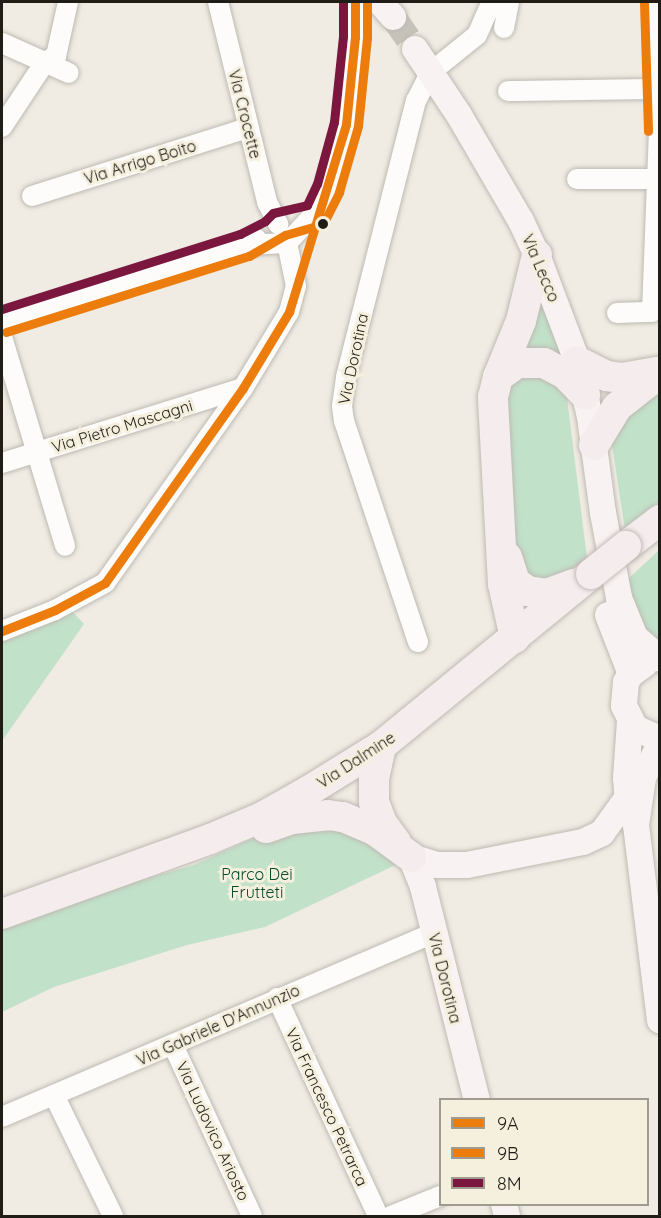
<!DOCTYPE html>
<html>
<head>
<meta charset="utf-8">
<style>
  body { margin:0 }
  #map { position:relative; width:661px; height:1218px; overflow:hidden; background:#f0ece3; font-family:Quicksand,sans-serif }
  div>[style] { position:absolute }
  .green>* { inset:0; background:#c2e1c9 }
  .major-tunnel>* { height:26px; margin-top:-13px; transform-origin:0; background:repeating-linear-gradient(90deg,#c6c3ba 0 26px,transparent 0 39px) }
  .roads { filter:drop-shadow(0 0 2px #bdbab3) drop-shadow(0 0 2px #bdbab3) }
  .minor>* { height:20px; margin:-10px; padding:0 10px; transform-origin:10px; border-radius:10px; background:#fdfcfb }
  .major>* { height:26px; margin:-13px; padding:0 13px; transform-origin:13px; border-radius:13px; background:#f8f3f2 }
  .highway>* { height:30px; margin:-15px; padding:0 15px; transform-origin:15px; border-radius:15px; background:#f5eced }
  .bridges { filter:drop-shadow(0 0 2px #c5bab8) drop-shadow(0 0 2px #c5bab8) }
  .highway-bridge>* { height:30px; margin:-15px; padding:0 15px; transform-origin:15px; border-radius:15px; background:#f5eced }
  .bus-1>* { height:9px; margin:-4.5px; padding:0 4.5px; transform-origin:4.5px; border-radius:4.5px; background:#ec7c0c }
  .bus-2>* { height:9px; margin:-4.5px; padding:0 4.5px; transform-origin:4.5px; border-radius:4.5px; background:#ec7c0c }
  .bus-3>* { height:9px; margin:-4.5px; padding:0 4.5px; transform-origin:4.5px; border-radius:4.5px; background:#7b163e }
  .dots>* { width:16px; height:16px; translate:-50% -50%; box-sizing:border-box; border:3px solid #f5efde; border-radius:50% }
  span { translate:-50% -50%; white-space:nowrap; text-align:center; line-height:1.15; -webkit-text-stroke:6px #f5efde; paint-order:stroke }
  .street-label { font-size:16px; color:#1f1d16 }
  .park-label { font-size:16px; color:#004c2c }
  .frame { position:absolute; inset:0; border:3px solid #1f1d16; pointer-events:none }
  .legend { position:absolute; left:439px; top:1098px; width:210px; height:108px; box-sizing:border-box; background:#f5efde; border:2px solid #9f9b8e; margin:0; padding:8px 10px; list-style:none; font-size:18px; color:#1f1d16 }
  .legend li { display:flex; align-items:center; gap:12px; height:30px }
  .legend b { width:30px; border:2px solid #9f9b8e }
</style>
</head>
<body>
<div id="map">
  <div class="green">
    <div style="clip-path:polygon(538px 268px,580px 381px,513px 359px)"></div>
    <div style="clip-path:polygon(532px 371px,563px 389px,567px 398px,587px 558px,564px 579px,540px 581px,525px 573px,512px 550px,504px 389px)"></div>
    <div style="clip-path:polygon(659px 382px,659px 502px,625px 530px,611px 438px,616px 425px)"></div>
    <div style="clip-path:polygon(659px 550px,659px 646px,640px 625px,626px 581px)"></div>
    <div style="clip-path:polygon(71px 610px,84px 624px,2px 741px,2px 641px)"></div>
    <div style="clip-path:polygon(324px 824px,406px 860px,265px 927px,187px 945px,54px 987px,2px 1012px,2px 925px,110px 889px,194px 865px,267px 832px)"></div>
  </div>
  <div class="major-tunnel">
    <div style="left:393px;top:17px;width:39px;rotate:55deg"></div>
  </div>
  <div class="roads">
    <div class="minor">
      <div style="left:218px;top:2px;width:206px;rotate:76.2deg"></div>
      <div style="left:267px;top:202px;width:25px;rotate:63deg"></div>
      <div style="left:504px;top:28px;width:26px;rotate:-79deg"></div>
      <div style="left:2px;top:43px;width:73px;rotate:24.1deg"></div>
      <div style="left:508px;top:91px;width:150px;rotate:-0.8deg"></div>
      <div style="left:2px;top:127px;width:78px;rotate:-56.5deg"></div>
      <div style="left:45px;top:62px;width:13px;rotate:-29deg"></div>
      <div style="left:56px;top:56px;width:55px;rotate:-77.5deg"></div>
      <div style="left:577px;top:179px;width:80px"></div>
      <div style="left:32px;top:196px;width:226px;rotate:-17.5deg"></div>
      <div style="left:245px;top:245px;width:42px;rotate:-2.7deg"></div>
      <div style="left:287px;top:243px;width:48px;rotate:-46.7deg"></div>
      <div style="left:320px;top:208px;width:88px;rotate:-72.8deg"></div>
      <div style="left:346px;top:124px;width:87px;rotate:-84.1deg"></div>
      <div style="left:355px;top:37px;width:35px;rotate:-90deg"></div>
      <div style="left:617px;top:313px;width:35px;rotate:-2deg"></div>
      <div style="left:652px;top:312px;width:181px;rotate:-87.8deg"></div>
      <div style="left:659px;top:131px;width:129px;rotate:-91.3deg"></div>
      <div style="left:2px;top:321px;width:255px;rotate:-17.4deg"></div>
      <div style="left:245px;top:245px;width:13px;rotate:-29deg"></div>
      <div style="left:2px;top:337px;width:218px;rotate:73.2deg"></div>
      <div style="left:2px;top:463px;width:252px;rotate:-17.3deg"></div>
      <div style="left:2px;top:631px;width:57px;rotate:-21.6deg"></div>
      <div style="left:55px;top:610px;width:57px;rotate:-28.4deg"></div>
      <div style="left:105px;top:583px;width:239px;rotate:-54.7deg"></div>
      <div style="left:243px;top:388px;width:89px;rotate:-58.8deg"></div>
      <div style="left:289px;top:312px;width:27px;rotate:-75deg"></div>
      <div style="left:296px;top:286px;width:44px;rotate:-101.8deg"></div>
      <div style="left:418px;top:642px;width:233px;rotate:-108.5deg"></div>
      <div style="left:344px;top:421px;width:15px;rotate:-98deg"></div>
      <div style="left:342px;top:406px;width:29px;rotate:-82deg"></div>
      <div style="left:346px;top:377px;width:285px;rotate:-75.8deg"></div>
      <div style="left:416px;top:101px;width:33px;rotate:-63deg"></div>
      <div style="left:431px;top:72px;width:59px;rotate:-38.8deg"></div>
      <div style="left:477px;top:35px;width:36px;rotate:-66deg"></div>
      <div style="left:277px;top:998px;width:240px;rotate:65.1deg"></div>
      <div style="left:173px;top:1045px;width:188px;rotate:65.2deg"></div>
      <div style="left:54px;top:1095px;width:135px;rotate:64deg"></div>
      <div style="left:2px;top:1117px;width:470px;rotate:-23.1deg"></div>
      <div style="left:391px;top:1216px;width:53px;rotate:-22.2deg"></div>
    </div>
    <div class="major">
      <div style="left:380px;top:2px;width:20px;rotate:49deg"></div>
      <div style="left:415px;top:49px;width:79px;rotate:56.3deg"></div>
      <div style="left:459px;top:115px;width:123px;rotate:59.7deg"></div>
      <div style="left:521px;top:221px;width:38px;rotate:65deg"></div>
      <div style="left:537px;top:255px;width:113px;rotate:69.3deg"></div>
      <div style="left:577px;top:361px;width:57px;rotate:76.9deg"></div>
      <div style="left:590px;top:417px;width:97px;rotate:82.3deg"></div>
      <div style="left:603px;top:513px;width:86px;rotate:79.3deg"></div>
      <div style="left:619px;top:598px;width:42px;rotate:67.7deg"></div>
      <div style="left:635px;top:637px;width:33px;rotate:41deg"></div>
      <div style="left:608px;top:615px;width:63px;rotate:68.7deg"></div>
      <div style="left:645px;top:664px;width:17px;rotate:144deg"></div>
      <div style="left:631px;top:674px;width:9px;rotate:122deg"></div>
      <div style="left:626px;top:682px;width:24px;rotate:95deg"></div>
      <div style="left:624px;top:706px;width:25px;rotate:63deg"></div>
      <div style="left:635px;top:728px;width:27px;rotate:24deg"></div>
      <div style="left:660px;top:744px;width:38px;rotate:117deg"></div>
      <div style="left:643px;top:778px;width:48px;rotate:98.5deg"></div>
      <div style="left:636px;top:825px;width:197px;rotate:83deg"></div>
      <div style="left:628px;top:805px;width:27px;rotate:-94deg"></div>
      <div style="left:626px;top:778px;width:57px;rotate:-86deg"></div>
      <div style="left:411px;top:857px;width:32px;rotate:68deg"></div>
      <div style="left:423px;top:887px;width:220px;rotate:75.8deg"></div>
      <div style="left:411px;top:857px;width:27px;rotate:17deg"></div>
      <div style="left:437px;top:865px;width:30px"></div>
      <div style="left:467px;top:865px;width:118px;rotate:-11.2deg"></div>
      <div style="left:583px;top:842px;width:21px;rotate:-25deg"></div>
      <div style="left:602px;top:833px;width:44px;rotate:-54.2deg"></div>
      <div style="left:504px;top:1204px;width:12px;rotate:76deg"></div>
    </div>
    <div class="highway">
      <div style="left:577px;top:361px;width:33px;rotate:27deg"></div>
      <div style="left:606px;top:376px;width:16px;rotate:7deg"></div>
      <div style="left:622px;top:378px;width:36px;rotate:-10deg"></div>
      <div style="left:498px;top:377px;width:24px;rotate:-36deg"></div>
      <div style="left:517px;top:363px;width:27px"></div>
      <div style="left:544px;top:363px;width:24px;rotate:28deg"></div>
      <div style="left:565px;top:374px;width:29px;rotate:46deg"></div>
      <div style="left:594px;top:445px;width:44px;rotate:-58.8deg"></div>
      <div style="left:617px;top:407px;width:55px;rotate:-38.3deg"></div>
      <div style="left:626px;top:546px;width:43px;rotate:-37.4deg"></div>
      <div style="left:507px;top:557px;width:26px;rotate:72deg"></div>
      <div style="left:515px;top:582px;width:16px;rotate:35deg"></div>
      <div style="left:528px;top:591px;width:18px;rotate:9deg"></div>
      <div style="left:546px;top:594px;width:30px;rotate:-20deg"></div>
      <div style="left:515px;top:638px;width:55px;rotate:-102.5deg"></div>
      <div style="left:503px;top:584px;width:187px;rotate:-93.1deg"></div>
      <div style="left:493px;top:397px;width:21px;rotate:-76deg"></div>
      <div style="left:498px;top:377px;width:61px;rotate:-67.7deg"></div>
      <div style="left:521px;top:321px;width:68px;rotate:-76.4deg"></div>
      <div style="left:381px;top:746px;width:34px;rotate:102deg"></div>
      <div style="left:374px;top:779px;width:23px;rotate:90deg"></div>
      <div style="left:374px;top:802px;width:22px;rotate:69deg"></div>
      <div style="left:382px;top:823px;width:24px;rotate:54deg"></div>
      <div style="left:266px;top:828px;width:28px;rotate:-19deg"></div>
      <div style="left:292px;top:819px;width:36px;rotate:-6deg"></div>
      <div style="left:328px;top:815px;width:15px;rotate:8deg"></div>
      <div style="left:343px;top:817px;width:34px;rotate:23deg"></div>
      <div style="left:374px;top:830px;width:46px;rotate:36.1deg"></div>
      <div style="left:2px;top:914px;width:221px;rotate:-19.8deg"></div>
      <div style="left:210px;top:839px;width:56px;rotate:-22.9deg"></div>
      <div style="left:262px;top:817px;width:55px;rotate:-29.4deg"></div>
      <div style="left:310px;top:790px;width:84px;rotate:-31.8deg"></div>
      <div style="left:381px;top:746px;width:271px;rotate:-39.3deg"></div>
    </div>
  </div>
  <div class="bridges">
    <div class="highway-bridge">
      <div style="left:591px;top:574px;width:45px;rotate:-38.7deg"></div>
    </div>
  </div>
  <div class="bus-1">
    <div style="left:2px;top:631px;width:57px;rotate:-21.6deg"></div>
    <div style="left:55px;top:610px;width:57px;rotate:-28.4deg"></div>
    <div style="left:105px;top:583px;width:239px;rotate:-54.7deg"></div>
    <div style="left:243px;top:388px;width:89px;rotate:-58.8deg"></div>
    <div style="left:289px;top:312px;width:196px;rotate:-73.1deg"></div>
    <div style="left:346px;top:124px;width:87px;rotate:-84.1deg"></div>
    <div style="left:355px;top:37px;width:35px;rotate:-90deg"></div>
  </div>
  <div class="bus-2">
    <div style="left:644px;top:2px;width:129px;rotate:88.2deg"></div>
    <div style="left:6px;top:332px;width:255px;rotate:-17.4deg"></div>
    <div style="left:249px;top:256px;width:42px;rotate:-30.3deg"></div>
    <div style="left:285px;top:235px;width:40px;rotate:-16deg"></div>
    <div style="left:323px;top:224px;width:36px;rotate:-63deg"></div>
    <div style="left:339px;top:192px;width:69px;rotate:-73.9deg"></div>
    <div style="left:358px;top:126px;width:88px;rotate:-84.2deg"></div>
    <div style="left:367px;top:38px;width:36px;rotate:-90deg"></div>
  </div>
  <div class="bus-3">
    <div style="left:2px;top:309px;width:250px;rotate:-17.5deg"></div>
    <div style="left:240px;top:234px;width:28px;rotate:-27deg"></div>
    <div style="left:265px;top:221px;width:11px;rotate:-45deg"></div>
    <div style="left:273px;top:213px;width:35px;rotate:-13deg"></div>
    <div style="left:307px;top:205px;width:23px;rotate:-65deg"></div>
    <div style="left:317px;top:184px;width:64px;rotate:-74.7deg"></div>
    <div style="left:334px;top:122px;width:86px;rotate:-84deg"></div>
    <div style="left:343px;top:36px;width:34px;rotate:-90deg"></div>
  </div>
  <div class="dots">
    <div style="left:323px;top:224px;background:#1f1d16"></div>
  </div>
  <div class="street-label">
    <span style="left:245px;top:114px;rotate:76deg">Via Crocette</span>
    <span style="left:140px;top:162px;rotate:-17deg">Via Arrigo Boito</span>
    <span style="left:541px;top:268px;rotate:67deg">Via Lecco</span>
    <span style="left:353px;top:359px;rotate:-78deg">Via Dorotina</span>
    <span style="left:122px;top:426px;rotate:-17deg">Via Pietro Mascagni</span>
    <span style="left:356px;top:760px;rotate:-33deg">Via Dalmine</span>
    <span style="left:445px;top:978px;rotate:76deg">Via Dorotina</span>
    <span style="left:218px;top:1025px;rotate:-24deg">Via Gabriele D'Annunzio</span>
    <span style="left:327px;top:1107px;rotate:65deg">Via Francesco Petrarca</span>
    <span style="left:213px;top:1131px;rotate:65deg">Via Ludovico Ariosto</span>
  </div>
  <div class="park-label">
    <span style="left:257px;top:883px">Parco Dei<br>Frutteti</span>
  </div>
  <div class="frame"></div>
  <ul class="legend">
  <li><b style="height:8px;background:#ec7c0c"></b>9A</li>
  <li><b style="height:8px;background:#ec7c0c"></b>9B</li>
  <li><b style="height:8px;background:#7b163e"></b>8M</li>
  </ul>
</div>
</body>
</html>
